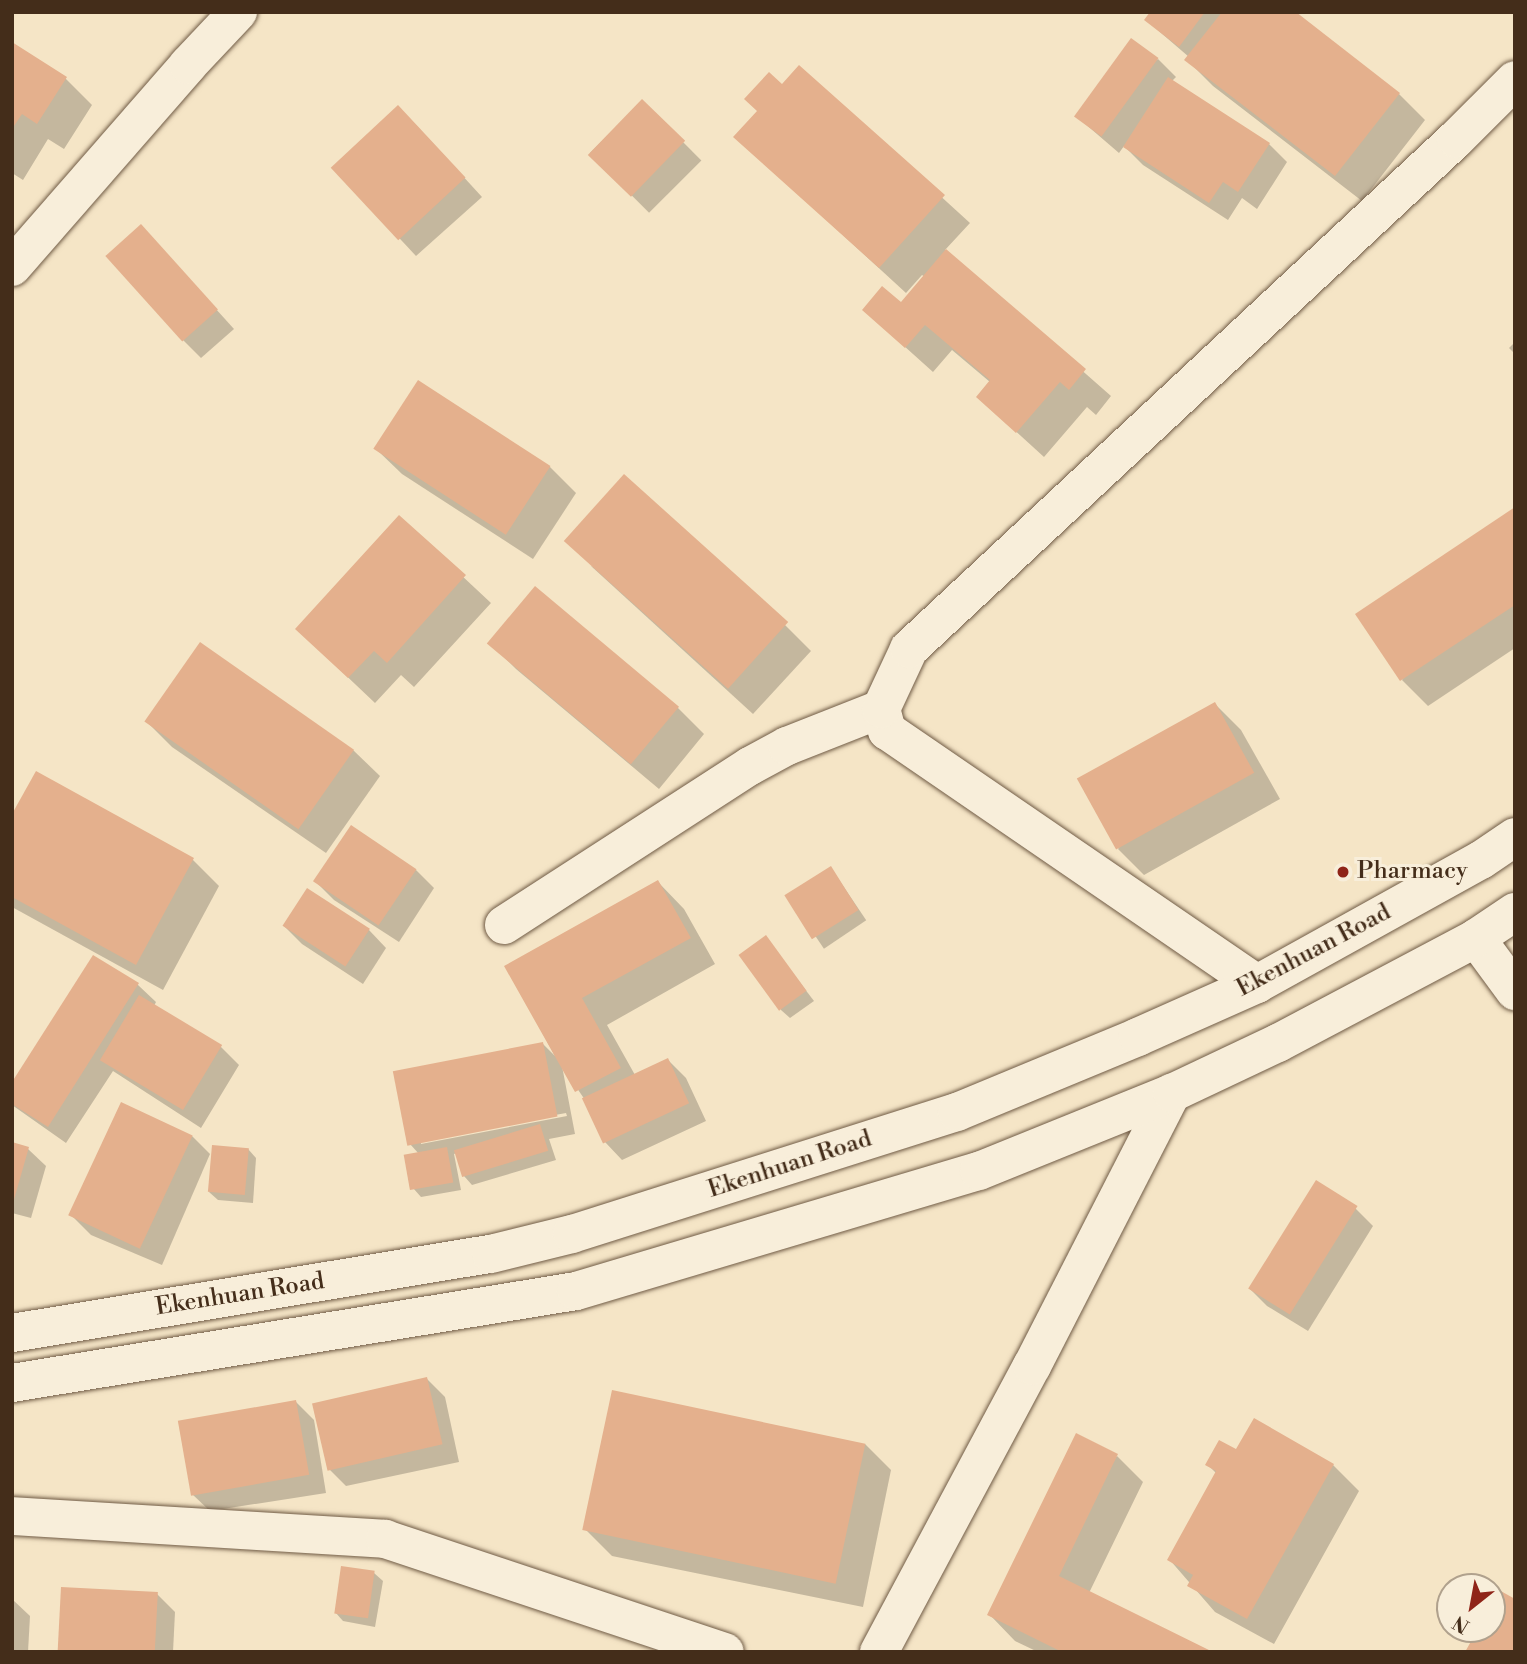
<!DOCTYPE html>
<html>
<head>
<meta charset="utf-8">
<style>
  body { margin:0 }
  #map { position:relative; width:1527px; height:1664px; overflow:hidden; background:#f5e5c6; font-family:"Libre Bodoni",serif }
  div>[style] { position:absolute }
  .shadow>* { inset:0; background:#0003; transform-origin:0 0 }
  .building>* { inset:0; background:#e4b08d; transform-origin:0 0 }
  .roads { filter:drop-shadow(0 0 2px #705b45) drop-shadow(0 0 2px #705b45) }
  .street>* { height:38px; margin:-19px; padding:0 19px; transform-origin:19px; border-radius:19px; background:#f8eeda }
  .secondary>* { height:38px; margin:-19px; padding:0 19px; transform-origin:19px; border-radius:19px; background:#f8eeda }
  .dots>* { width:19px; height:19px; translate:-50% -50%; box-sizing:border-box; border:4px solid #f8eeda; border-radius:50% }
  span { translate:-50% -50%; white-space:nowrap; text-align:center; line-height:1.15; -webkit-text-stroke:6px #f8eeda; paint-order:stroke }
  .poi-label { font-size:24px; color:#442d1a }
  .left { translate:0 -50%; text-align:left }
  .street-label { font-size:24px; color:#442d1a }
  .frame { position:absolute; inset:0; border:14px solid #442d1a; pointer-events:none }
  .north { position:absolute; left:1436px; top:1573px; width:70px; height:70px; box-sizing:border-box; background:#f8eeda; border:2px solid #b0a18d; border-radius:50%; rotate:211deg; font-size:19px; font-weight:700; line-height:28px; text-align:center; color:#442d1a }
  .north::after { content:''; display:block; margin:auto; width:24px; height:32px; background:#8f2418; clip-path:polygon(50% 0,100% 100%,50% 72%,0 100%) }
</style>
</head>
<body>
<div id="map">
  <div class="shadow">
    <div style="clip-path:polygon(1152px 12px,1293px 12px,1399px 94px,1425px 120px,1362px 201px,1213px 86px,1187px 60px,1189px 57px,1146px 20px)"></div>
    <div style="clip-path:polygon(12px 44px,66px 79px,92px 105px,64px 149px,48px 139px,23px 180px,12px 173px)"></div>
    <div style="clip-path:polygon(1158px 59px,1176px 77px,1172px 81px,1269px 144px,1287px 162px,1257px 209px,1242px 198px,1228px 220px,1143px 165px,1124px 146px,1119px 153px,1076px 116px)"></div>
    <div style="clip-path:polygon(799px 67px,970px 223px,945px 250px,1111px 396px,1096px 415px,1087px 407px,1044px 457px,978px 397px,990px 382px,952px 350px,933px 372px,864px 310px,901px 305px,925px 277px,922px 275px,906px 293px,736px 137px)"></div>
    <div style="left:642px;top:101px;width:84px;height:74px;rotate:45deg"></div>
    <div style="clip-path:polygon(416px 125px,482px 197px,416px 256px,333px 167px)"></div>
    <div style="clip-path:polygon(141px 226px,234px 329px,201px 358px,183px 340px)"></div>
    <div style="clip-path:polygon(1515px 342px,1515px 354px,1509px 348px)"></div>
    <div style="clip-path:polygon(375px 448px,550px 467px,576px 493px,533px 559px,402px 474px)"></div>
    <div style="clip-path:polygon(1515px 509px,1515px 648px,1428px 706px,1402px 680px)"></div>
    <div style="clip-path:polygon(399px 517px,491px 603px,414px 687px,401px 675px,375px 703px,297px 629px)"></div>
    <div style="clip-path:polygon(591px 566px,785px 625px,811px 651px,753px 714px)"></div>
    <div style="clip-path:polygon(536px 588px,678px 708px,704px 734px,659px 789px,516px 669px,490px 643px)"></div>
    <div style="clip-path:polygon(1215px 704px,1241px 730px,1280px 799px,1144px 875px,1118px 849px)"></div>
    <div style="clip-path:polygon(146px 721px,353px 750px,380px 776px,326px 853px,172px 747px)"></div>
    <div style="clip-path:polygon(12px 818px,193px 860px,219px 886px,163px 990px,12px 907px)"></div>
    <div style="left:831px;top:868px;width:63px;height:51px;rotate:56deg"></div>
    <div style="clip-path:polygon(416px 870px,434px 888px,399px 942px,334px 900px,316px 882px)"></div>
    <div style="clip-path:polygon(evenodd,658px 882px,684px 909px,715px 964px,607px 1025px,635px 1075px,668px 1060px,686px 1078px,706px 1121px,622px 1160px,605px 1142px,585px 1100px,562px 1066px,575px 1134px,549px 1139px,556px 1160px,472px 1185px,464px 1176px,457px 1153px,454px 1154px,461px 1190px,421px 1197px,413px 1188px,419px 1154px,410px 1144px,543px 1044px,555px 1056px,506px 966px,658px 882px,566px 1113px,567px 1116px,421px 1144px,421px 1140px,566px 1113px)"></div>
    <div style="clip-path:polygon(284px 926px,369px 930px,386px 948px,363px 984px,302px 944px)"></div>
    <div style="clip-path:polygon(766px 938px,814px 1001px,790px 1018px,781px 1010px)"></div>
    <div style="clip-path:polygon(94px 957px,138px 985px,156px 1002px,154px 1006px,221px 1047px,239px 1065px,201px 1128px,113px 1071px,66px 1143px,12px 1105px,12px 1085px)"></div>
    <div style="clip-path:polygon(192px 1136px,210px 1154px,162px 1265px,91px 1235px,73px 1217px)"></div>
    <div style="clip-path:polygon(12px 1144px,28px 1149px,46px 1166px,31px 1218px,12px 1213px)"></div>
    <div style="clip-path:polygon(248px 1149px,256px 1158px,253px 1203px,218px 1200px,209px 1192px)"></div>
    <div style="clip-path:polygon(1355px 1208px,1373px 1226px,1308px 1331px,1267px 1306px,1249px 1288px)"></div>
    <div style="clip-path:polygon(427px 1379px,445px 1397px,459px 1462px,346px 1486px,328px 1468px)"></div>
    <div style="clip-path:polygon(296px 1402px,314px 1420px,326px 1493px,210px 1511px,192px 1494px)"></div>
    <div style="clip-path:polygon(865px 1444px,891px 1470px,863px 1607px,612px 1556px,586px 1530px)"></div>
    <div style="clip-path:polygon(1237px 1451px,1333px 1465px,1359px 1491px,1274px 1644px,1215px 1612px,1169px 1559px,1217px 1474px,1208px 1465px)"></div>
    <div style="clip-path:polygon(1117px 1456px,1143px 1482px,1089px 1593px,1209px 1652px,1038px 1652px,1015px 1641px,989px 1614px)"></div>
    <div style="clip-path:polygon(374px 1573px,383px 1581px,375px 1627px,343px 1621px,335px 1612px)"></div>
    <div style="clip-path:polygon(157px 1594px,175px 1612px,173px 1652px,60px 1652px)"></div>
    <div style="clip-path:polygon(12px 1599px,30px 1616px,28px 1652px,12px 1652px)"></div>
  </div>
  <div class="building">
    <div style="clip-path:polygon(1150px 12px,1205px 12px,1179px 47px,1144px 20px)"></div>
    <div style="clip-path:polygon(1222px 12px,1296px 12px,1400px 93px,1335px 176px,1184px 60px)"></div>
    <div style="left:1131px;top:38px;width:34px;height:97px;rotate:36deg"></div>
    <div style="clip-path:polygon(12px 42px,67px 77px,37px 124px,22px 114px,12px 129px)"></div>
    <div style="clip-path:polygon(799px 65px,945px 195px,879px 268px,733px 137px,757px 111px,744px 99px,769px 72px,782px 84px)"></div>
    <div style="clip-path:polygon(1168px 77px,1270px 143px,1238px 192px,1223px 182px,1209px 203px,1123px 147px)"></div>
    <div style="left:642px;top:99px;width:60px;height:78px;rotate:44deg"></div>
    <div style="left:398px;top:105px;width:99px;height:92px;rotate:47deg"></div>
    <div style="left:141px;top:224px;width:115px;height:48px;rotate:48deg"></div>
    <div style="clip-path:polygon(946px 249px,1086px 369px,1069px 390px,1060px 382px,1016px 433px,976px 397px,990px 380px,925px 325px,905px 348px,862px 310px,882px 286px,901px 302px)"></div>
    <div style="left:418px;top:380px;width:158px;height:82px;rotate:33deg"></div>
    <div style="left:624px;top:474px;width:221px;height:90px;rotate:42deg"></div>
    <div style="clip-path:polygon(1515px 507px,1515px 605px,1400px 681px,1355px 614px)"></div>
    <div style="clip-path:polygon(399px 515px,466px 575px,387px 663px,374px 651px,348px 678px,295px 629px)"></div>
    <div style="left:535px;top:586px;width:188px;height:75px;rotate:40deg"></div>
    <div style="left:200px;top:642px;width:188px;height:97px;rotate:35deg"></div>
    <div style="left:1215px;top:702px;width:81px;height:158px;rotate:61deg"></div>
    <div style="clip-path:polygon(36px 771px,194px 858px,136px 965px,12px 897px,12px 814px)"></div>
    <div style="left:351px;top:825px;width:79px;height:68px;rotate:34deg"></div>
    <div style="left:831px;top:866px;width:52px;height:55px;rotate:58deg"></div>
    <div style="clip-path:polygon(658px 880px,691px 938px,582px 998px,621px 1068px,575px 1092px,504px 966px)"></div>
    <div style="left:307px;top:888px;width:75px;height:45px;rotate:33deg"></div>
    <div style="left:766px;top:935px;width:69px;height:34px;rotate:54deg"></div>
    <div style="clip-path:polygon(93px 955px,139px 983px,48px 1127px,12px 1104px,12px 1082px)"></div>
    <div style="left:139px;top:995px;width:97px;height:76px;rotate:31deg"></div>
    <div style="left:543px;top:1042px;width:76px;height:153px;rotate:79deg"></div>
    <div style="left:668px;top:1058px;width:50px;height:95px;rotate:65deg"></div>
    <div style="left:121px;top:1102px;width:79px;height:125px;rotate:25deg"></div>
    <div style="left:540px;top:1124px;width:28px;height:90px;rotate:73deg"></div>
    <div style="clip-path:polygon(12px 1142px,29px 1147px,13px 1203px,12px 1203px)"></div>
    <div style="left:212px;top:1145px;width:37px;height:47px;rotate:5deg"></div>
    <div style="left:447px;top:1147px;width:36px;height:44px;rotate:80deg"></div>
    <div style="left:1316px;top:1180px;width:49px;height:128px;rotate:32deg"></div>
    <div style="left:427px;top:1377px;width:69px;height:118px;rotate:77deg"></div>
    <div style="left:612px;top:1390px;width:259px;height:143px;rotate:12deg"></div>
    <div style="left:296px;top:1400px;width:76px;height:120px;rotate:80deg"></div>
    <div style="clip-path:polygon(1254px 1418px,1334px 1464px,1247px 1619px,1187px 1586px,1193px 1575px,1167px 1560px,1216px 1471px,1205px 1465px,1219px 1440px,1236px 1449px)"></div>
    <div style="clip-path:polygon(1076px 1433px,1118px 1454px,1059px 1576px,1213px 1652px,1062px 1652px,987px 1615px)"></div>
    <div style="left:341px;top:1566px;width:34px;height:48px;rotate:8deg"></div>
    <div style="left:61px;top:1587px;width:97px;height:65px;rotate:3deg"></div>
    <div style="clip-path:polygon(1499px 1590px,1515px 1599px,1515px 1652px,1465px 1652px,1478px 1629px,1492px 1629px,1492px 1603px)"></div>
  </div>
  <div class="roads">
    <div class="street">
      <div style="left:12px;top:267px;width:268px;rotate:-48.9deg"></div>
      <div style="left:188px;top:65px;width:73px;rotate:-46.7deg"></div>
      <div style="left:504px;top:925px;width:293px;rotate:-32.9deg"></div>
      <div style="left:750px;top:766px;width:42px;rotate:-28.4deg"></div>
      <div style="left:787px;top:746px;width:101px;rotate:-21.5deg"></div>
      <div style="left:1476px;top:938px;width:66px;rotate:53.7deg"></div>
      <div style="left:1257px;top:984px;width:448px;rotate:-145.6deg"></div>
      <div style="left:887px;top:731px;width:23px;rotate:-105deg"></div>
      <div style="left:881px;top:709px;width:66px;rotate:-65deg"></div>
      <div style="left:909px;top:649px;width:748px;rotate:-43deg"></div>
      <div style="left:1456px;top:139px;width:83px;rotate:-45deg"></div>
      <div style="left:12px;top:1516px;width:374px;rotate:3.5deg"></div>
      <div style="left:385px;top:1539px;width:358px;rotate:18.4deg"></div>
      <div style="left:879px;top:1652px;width:324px;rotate:-61.9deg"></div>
      <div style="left:1032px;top:1366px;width:307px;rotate:-62.9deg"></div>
    </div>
    <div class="secondary">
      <div style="left:12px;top:1333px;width:485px;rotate:-9.4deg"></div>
      <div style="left:491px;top:1254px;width:83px;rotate:-13.9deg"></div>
      <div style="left:572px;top:1234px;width:404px;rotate:-17.6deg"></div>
      <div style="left:957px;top:1112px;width:196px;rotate:-22.5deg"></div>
      <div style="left:1138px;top:1037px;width:130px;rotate:-24deg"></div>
      <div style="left:1257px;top:984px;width:256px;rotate:-29deg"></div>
      <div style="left:1481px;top:860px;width:41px;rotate:-34.1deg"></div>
      <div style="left:12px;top:1383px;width:571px;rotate:-9.26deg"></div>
      <div style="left:576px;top:1291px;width:420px;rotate:-16.6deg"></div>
      <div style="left:979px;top:1171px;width:208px;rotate:-22deg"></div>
      <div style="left:1172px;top:1093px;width:117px;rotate:-25.3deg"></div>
      <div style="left:1278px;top:1043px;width:224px;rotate:-27.9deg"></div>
      <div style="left:1476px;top:938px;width:47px;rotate:-33.7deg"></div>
    </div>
  </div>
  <div class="dots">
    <div style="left:1343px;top:872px;background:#8f2418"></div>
  </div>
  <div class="poi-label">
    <span class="left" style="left:1357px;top:872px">Pharmacy</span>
  </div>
  <div class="street-label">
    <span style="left:1314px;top:951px;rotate:-28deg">Ekenhuan Road</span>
    <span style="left:790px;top:1165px;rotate:-18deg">Ekenhuan Road</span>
    <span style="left:240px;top:1295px;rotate:-9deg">Ekenhuan Road</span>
  </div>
  <div class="frame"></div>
  <div class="north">N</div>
</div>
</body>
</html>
